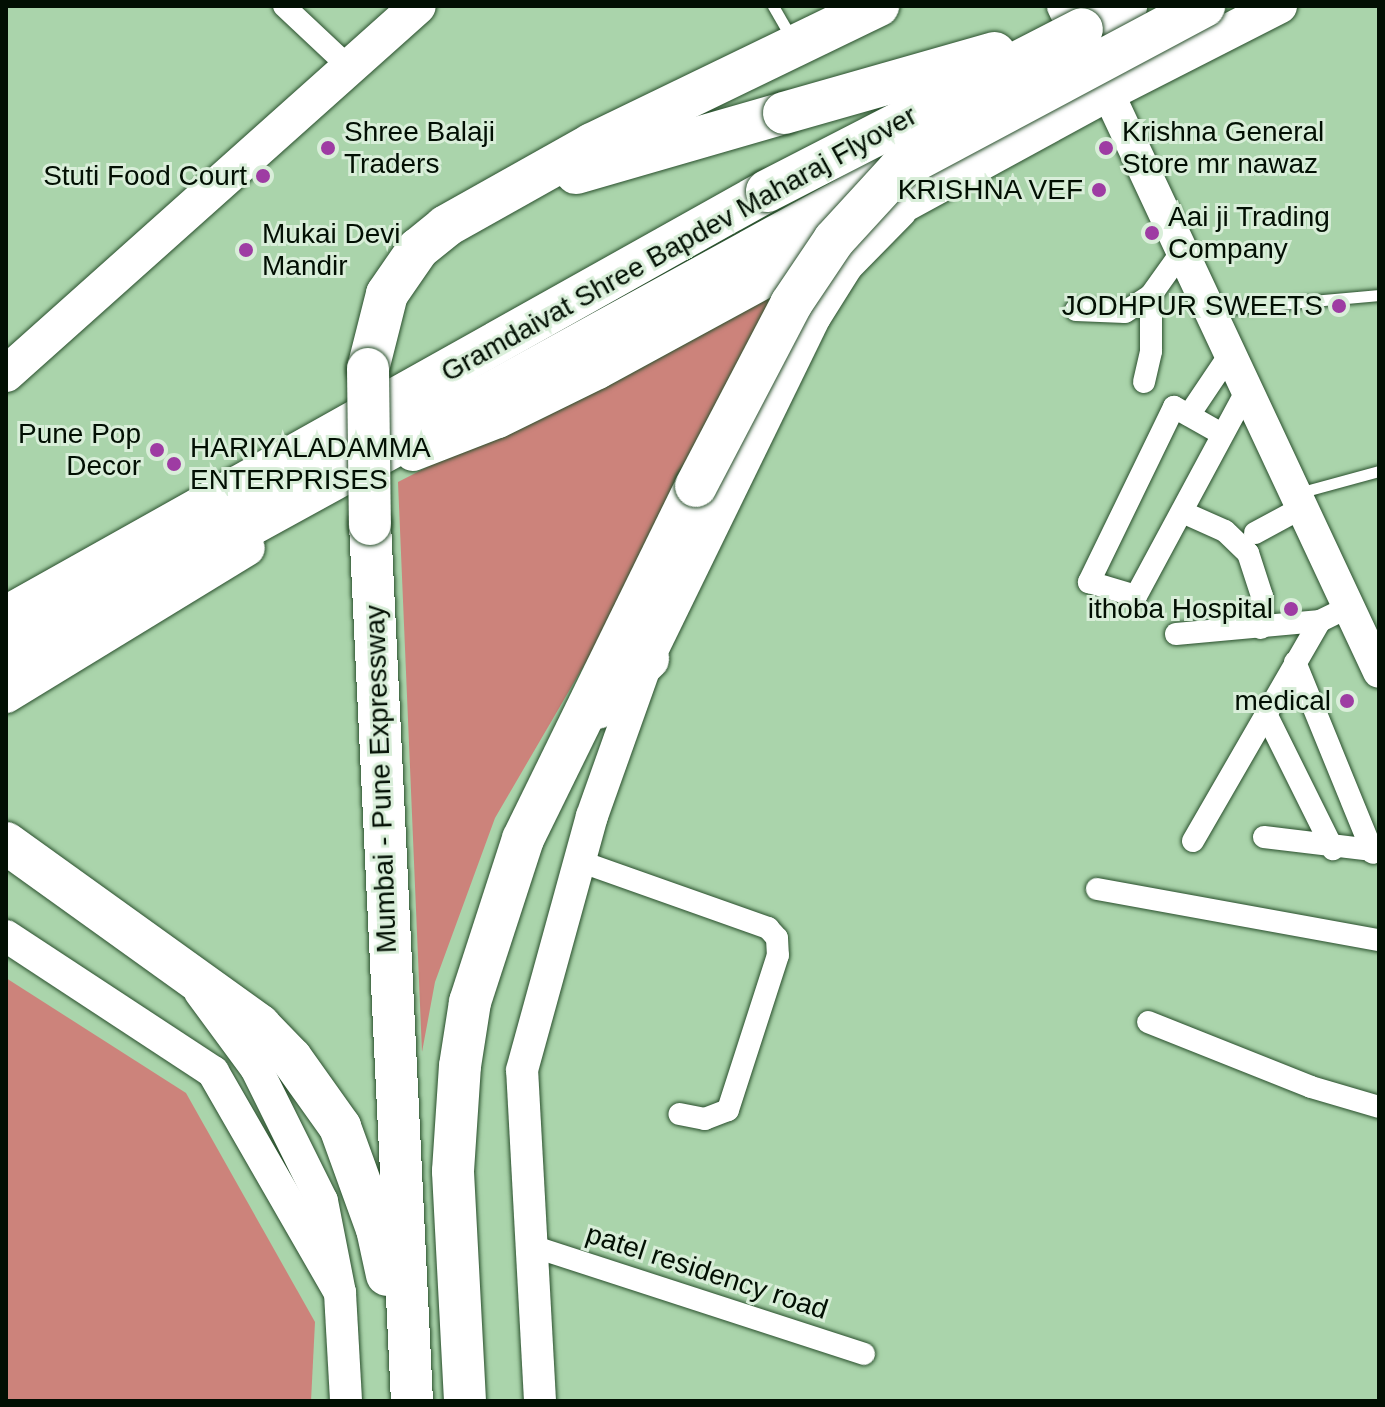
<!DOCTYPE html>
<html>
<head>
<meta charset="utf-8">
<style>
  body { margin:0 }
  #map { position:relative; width:1385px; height:1407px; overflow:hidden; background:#aad4ab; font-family:Arial,sans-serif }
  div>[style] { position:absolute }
  .green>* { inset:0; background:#cc837b }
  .roads { filter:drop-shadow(0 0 2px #294f2c) drop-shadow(0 0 2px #294f2c) }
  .lane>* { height:11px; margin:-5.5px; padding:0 5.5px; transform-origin:5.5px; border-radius:5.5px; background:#fff }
  .street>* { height:22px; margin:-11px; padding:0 11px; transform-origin:11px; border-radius:11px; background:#fff }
  .secondary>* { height:32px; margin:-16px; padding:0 16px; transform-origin:16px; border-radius:16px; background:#fff }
  .primary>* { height:36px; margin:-18px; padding:0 18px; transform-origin:18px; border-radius:18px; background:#fff }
  .highway>* { height:42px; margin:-21px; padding:0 21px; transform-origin:21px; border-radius:21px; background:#fff }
  .bridges { filter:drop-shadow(0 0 2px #294f2c) drop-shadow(0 0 2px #294f2c) }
  .highway-bridge>* { height:42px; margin:-21px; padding:0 21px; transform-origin:21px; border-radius:21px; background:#fff }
  .dots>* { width:22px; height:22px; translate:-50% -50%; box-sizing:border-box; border:4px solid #d9eed9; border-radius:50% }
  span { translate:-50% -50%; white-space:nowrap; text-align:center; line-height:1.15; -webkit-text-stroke:6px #d9eed9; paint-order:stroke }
  .poi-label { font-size:28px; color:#020f03 }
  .left { translate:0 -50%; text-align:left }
  .right { translate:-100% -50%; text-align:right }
  .street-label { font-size:28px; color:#020f03 }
  .frame { position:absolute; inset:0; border:8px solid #020f03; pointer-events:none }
</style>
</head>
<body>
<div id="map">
  <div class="green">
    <div style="clip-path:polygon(776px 289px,618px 607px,495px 818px,435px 982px,422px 1052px,398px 482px)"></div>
    <div style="clip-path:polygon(6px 978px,186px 1093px,315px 1322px,311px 1401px,6px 1401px)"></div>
  </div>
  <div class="roads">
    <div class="lane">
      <div style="left:773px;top:6px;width:38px;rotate:60deg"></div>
      <div style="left:1212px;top:310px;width:168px;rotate:-5.1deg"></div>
      <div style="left:1298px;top:493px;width:84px;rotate:-15.2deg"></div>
    </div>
    <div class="street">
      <div style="left:284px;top:6px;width:88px;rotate:43.2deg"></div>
      <div style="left:1076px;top:310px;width:49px;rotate:2.3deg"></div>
      <div style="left:1125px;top:312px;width:31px;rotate:-33deg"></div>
      <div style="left:1151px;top:295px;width:52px;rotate:-54.5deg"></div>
      <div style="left:1144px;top:382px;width:32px;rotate:-77deg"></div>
      <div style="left:1151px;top:351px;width:56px;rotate:-90deg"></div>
      <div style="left:1189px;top:415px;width:77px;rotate:-56.1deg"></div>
      <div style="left:1220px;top:433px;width:53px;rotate:-150.5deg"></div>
      <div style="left:1174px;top:407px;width:195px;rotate:115.9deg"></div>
      <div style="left:1089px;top:582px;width:49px;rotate:16.6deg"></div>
      <div style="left:1136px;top:596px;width:236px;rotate:-61.7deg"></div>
      <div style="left:1189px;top:515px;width:39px;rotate:24deg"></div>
      <div style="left:1225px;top:531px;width:32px;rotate:44deg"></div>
      <div style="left:1248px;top:553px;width:45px;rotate:72deg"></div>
      <div style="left:1262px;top:596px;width:32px;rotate:92deg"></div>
      <div style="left:1255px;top:533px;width:55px;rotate:-28.4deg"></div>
      <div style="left:1176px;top:634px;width:145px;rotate:-5.2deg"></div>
      <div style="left:1295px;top:662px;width:206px;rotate:67.8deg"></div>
      <div style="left:1266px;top:714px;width:151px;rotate:63.6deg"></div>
      <div style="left:1264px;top:837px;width:116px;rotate:6.9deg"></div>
      <div style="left:1193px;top:841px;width:254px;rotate:-60deg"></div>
      <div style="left:1320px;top:621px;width:32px;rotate:-26deg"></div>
      <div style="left:579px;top:861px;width:201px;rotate:19.5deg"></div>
      <div style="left:768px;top:928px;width:13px;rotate:48deg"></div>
      <div style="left:777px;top:938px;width:17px;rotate:87deg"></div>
      <div style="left:778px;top:955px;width:163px;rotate:107.9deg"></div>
      <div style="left:728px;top:1110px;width:25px;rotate:159deg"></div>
      <div style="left:705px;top:1119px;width:26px;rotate:-169deg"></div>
      <div style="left:1097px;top:889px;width:287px;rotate:10.3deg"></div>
      <div style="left:1148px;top:1022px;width:175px;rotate:21.7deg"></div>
      <div style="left:1311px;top:1087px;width:71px;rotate:16.4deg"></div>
      <div style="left:532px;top:1246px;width:349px;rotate:18deg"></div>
    </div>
    <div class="secondary">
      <div style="left:1108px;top:93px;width:639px;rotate:64.92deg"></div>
      <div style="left:6px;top:936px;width:248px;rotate:33.3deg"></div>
      <div style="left:213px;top:1072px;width:255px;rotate:60.1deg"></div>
      <div style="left:200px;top:992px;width:94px;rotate:53.6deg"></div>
      <div style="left:256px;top:1068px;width:148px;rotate:63.6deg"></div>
      <div style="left:322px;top:1201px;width:94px;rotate:78.9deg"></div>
      <div style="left:340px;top:1293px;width:108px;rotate:86.8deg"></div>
      <div style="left:540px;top:1401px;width:331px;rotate:-93.1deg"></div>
      <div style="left:522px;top:1070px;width:263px;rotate:-74.6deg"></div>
      <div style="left:592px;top:816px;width:167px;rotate:-70.4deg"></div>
      <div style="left:648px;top:659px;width:381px;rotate:-64deg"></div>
      <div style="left:815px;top:317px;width:60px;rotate:-57.9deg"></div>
      <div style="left:847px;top:266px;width:76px;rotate:-45.5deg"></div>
    </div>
    <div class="primary">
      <div style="left:1065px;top:6px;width:55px;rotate:64.4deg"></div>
      <div style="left:6px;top:374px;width:552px;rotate:-41.77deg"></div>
      <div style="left:413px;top:453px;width:91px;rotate:-21.2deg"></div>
      <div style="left:498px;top:420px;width:111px;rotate:-26.1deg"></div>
      <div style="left:598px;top:371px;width:581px;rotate:-28.59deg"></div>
      <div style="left:1108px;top:93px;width:192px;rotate:-27deg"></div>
      <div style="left:6px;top:695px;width:282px;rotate:-31.4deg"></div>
    </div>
    <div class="highway">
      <div style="left:1082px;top:29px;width:50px;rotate:-27.6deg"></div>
      <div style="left:576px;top:173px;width:216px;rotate:-16.1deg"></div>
      <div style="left:368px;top:369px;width:77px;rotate:-75.8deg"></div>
      <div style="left:387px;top:294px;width:55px;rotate:-55.4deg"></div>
      <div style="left:418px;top:249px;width:36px;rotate:-39deg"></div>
      <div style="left:446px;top:226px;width:167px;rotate:-29.3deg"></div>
      <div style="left:592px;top:144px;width:318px;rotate:-25.8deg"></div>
      <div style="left:370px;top:524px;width:878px;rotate:87.26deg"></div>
      <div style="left:6px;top:617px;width:872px;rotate:-29.24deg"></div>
      <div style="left:6px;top:659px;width:1014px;rotate:-28.76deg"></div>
      <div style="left:597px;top:708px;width:71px;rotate:-43.9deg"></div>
      <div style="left:6px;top:843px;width:312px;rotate:35.7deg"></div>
      <div style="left:259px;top:1025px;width:46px;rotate:45.9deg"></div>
      <div style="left:291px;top:1058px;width:85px;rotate:54.6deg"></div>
      <div style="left:340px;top:1127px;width:109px;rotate:70.1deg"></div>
      <div style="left:377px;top:1229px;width:47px;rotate:77.7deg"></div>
      <div style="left:465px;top:1401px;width:230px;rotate:-93deg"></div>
      <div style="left:453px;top:1171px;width:105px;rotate:-86.2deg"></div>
      <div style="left:460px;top:1066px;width:65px;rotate:-81.1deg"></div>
      <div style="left:470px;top:1002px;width:171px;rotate:-72deg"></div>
      <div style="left:523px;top:839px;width:393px;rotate:-63.9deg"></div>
    </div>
  </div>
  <div class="bridges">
    <div class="highway-bridge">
      <div style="left:784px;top:113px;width:219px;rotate:-15.9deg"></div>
      <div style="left:767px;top:191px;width:354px;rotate:-27.2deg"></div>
      <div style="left:368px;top:369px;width:155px;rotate:89.3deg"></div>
      <div style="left:696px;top:486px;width:205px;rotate:-62.4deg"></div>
      <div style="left:791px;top:304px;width:77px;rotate:-56.1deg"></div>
      <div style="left:834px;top:240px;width:96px;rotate:-47.5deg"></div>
      <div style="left:899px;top:169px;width:346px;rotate:-28.1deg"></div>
    </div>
  </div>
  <div class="dots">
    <div style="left:328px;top:148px;background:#9e3ca3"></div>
    <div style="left:1106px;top:148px;background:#9e3ca3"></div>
    <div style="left:263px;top:176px;background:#9e3ca3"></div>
    <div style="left:1099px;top:190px;background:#9e3ca3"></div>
    <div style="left:1152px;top:233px;background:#9e3ca3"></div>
    <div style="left:246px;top:250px;background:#9e3ca3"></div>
    <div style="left:1339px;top:306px;background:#9e3ca3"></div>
    <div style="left:157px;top:450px;background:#9e3ca3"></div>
    <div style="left:174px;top:464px;background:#9e3ca3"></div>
    <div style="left:1291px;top:609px;background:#9e3ca3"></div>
    <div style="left:1347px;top:701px;background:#9e3ca3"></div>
  </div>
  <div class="poi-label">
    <span class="left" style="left:344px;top:148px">Shree Balaji<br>Traders</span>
    <span class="left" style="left:1122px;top:148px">Krishna General<br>Store mr nawaz</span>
    <span class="right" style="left:247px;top:176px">Stuti Food Court</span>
    <span class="right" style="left:1083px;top:190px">KRISHNA VEF</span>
    <span class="left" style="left:1168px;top:233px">Aai ji Trading<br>Company</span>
    <span class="left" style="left:262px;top:250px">Mukai Devi<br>Mandir</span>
    <span class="right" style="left:1323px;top:306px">JODHPUR SWEETS</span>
    <span class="right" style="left:141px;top:450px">Pune Pop<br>Decor</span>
    <span class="left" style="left:190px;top:464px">HARIYALADAMMA<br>ENTERPRISES</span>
    <span class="right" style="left:1273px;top:609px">ithoba Hospital</span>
    <span class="right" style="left:1331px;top:701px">medical</span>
  </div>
  <div class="street-label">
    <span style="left:679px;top:244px;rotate:-29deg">Gramdaivat Shree Bapdev Maharaj Flyover</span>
    <span style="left:381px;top:779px;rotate:-92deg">Mumbai - Pune Expressway</span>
    <span style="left:707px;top:1272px;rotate:18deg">patel residency road</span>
  </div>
  <div class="frame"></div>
</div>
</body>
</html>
